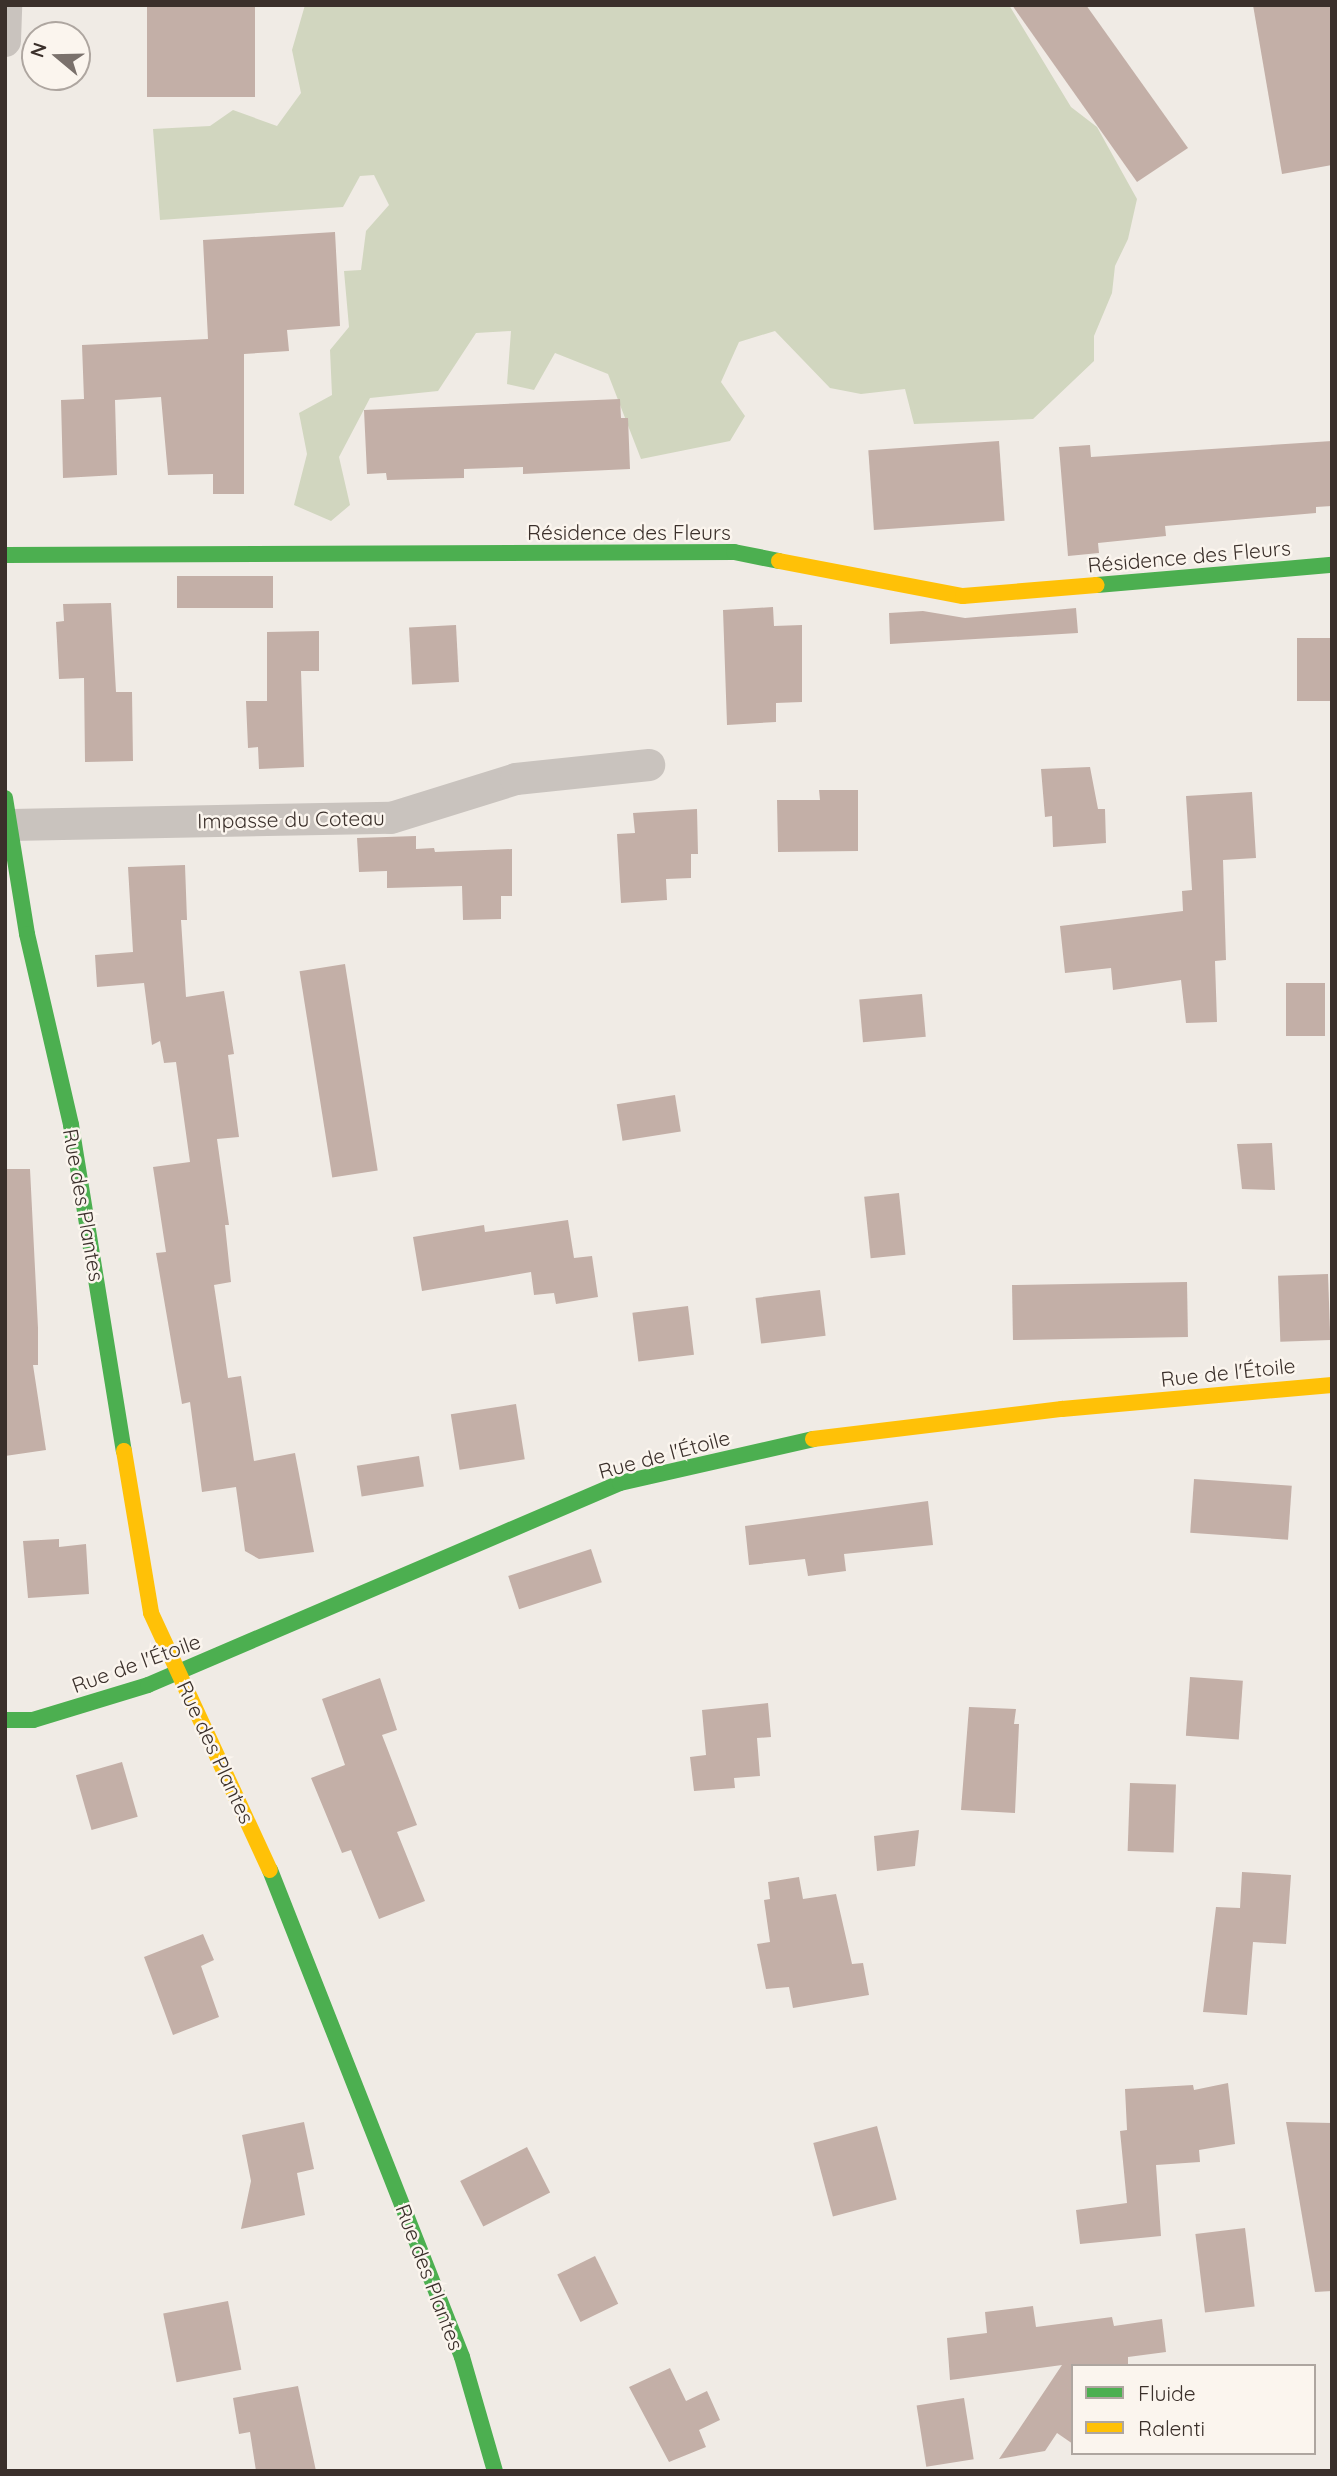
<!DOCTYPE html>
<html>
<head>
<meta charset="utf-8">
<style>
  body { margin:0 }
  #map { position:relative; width:1337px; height:2476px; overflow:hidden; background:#f0ebe5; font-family:Quicksand,sans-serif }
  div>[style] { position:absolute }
  .green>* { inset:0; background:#d1d6bf }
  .building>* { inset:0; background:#c3afa7; transform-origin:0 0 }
  .street>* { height:32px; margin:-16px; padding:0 16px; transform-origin:16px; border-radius:16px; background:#c9c3be }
  .fast>* { height:16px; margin:-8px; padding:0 8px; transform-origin:8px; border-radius:8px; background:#4caf50 }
  .slow>* { height:16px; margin:-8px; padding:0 8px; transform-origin:8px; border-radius:8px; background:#ffc107 }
  span { translate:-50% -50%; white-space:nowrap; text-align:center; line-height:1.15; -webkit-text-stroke:5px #fbf5ee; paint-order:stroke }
  .street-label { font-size:21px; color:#3b302b }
  .frame { position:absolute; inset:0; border:7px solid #3b302b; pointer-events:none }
  .legend { position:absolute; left:1071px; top:2364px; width:245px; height:91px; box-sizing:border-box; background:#fbf5ee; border:2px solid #aea6a0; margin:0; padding:9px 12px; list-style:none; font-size:21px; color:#3b302b }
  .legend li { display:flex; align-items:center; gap:14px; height:35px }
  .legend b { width:35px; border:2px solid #aea6a0 }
  .north { position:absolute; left:21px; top:21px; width:70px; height:70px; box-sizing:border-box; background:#fbf5ee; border:2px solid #aea6a0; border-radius:50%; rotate:289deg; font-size:19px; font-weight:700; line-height:28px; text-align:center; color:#3b302b }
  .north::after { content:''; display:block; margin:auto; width:24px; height:32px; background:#7a716c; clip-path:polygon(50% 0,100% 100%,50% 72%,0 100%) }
</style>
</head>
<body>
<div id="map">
  <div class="green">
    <div style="clip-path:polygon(305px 5px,1009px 5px,1071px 107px,1097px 127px,1137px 199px,1128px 239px,1115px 266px,1112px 293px,1094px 336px,1094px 361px,1033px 419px,914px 424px,905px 389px,861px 394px,830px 388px,775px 331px,739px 342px,721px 382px,745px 416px,730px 441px,641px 459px,608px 374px,555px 353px,534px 390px,507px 384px,511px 331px,476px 333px,438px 391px,370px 398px,339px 457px,350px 505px,331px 521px,294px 505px,307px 454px,299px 413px,332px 395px,330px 350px,349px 327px,344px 271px,361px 270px,366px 231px,389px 205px,374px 175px,360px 176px,343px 207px,160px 220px,153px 129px,210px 126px,233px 110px,277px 126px,301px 93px,292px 50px)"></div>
  </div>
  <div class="building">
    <div style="left:147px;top:5px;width:108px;height:92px"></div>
    <div style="clip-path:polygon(1012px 5px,1086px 5px,1188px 148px,1137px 182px)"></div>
    <div style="clip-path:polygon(1253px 5px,1332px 5px,1332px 165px,1282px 174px)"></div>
    <div style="clip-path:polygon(335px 232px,340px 326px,287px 330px,289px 351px,244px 354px,244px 494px,213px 494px,213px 474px,168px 475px,161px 397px,115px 400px,117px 475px,63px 478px,61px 400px,84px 399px,82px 345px,208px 339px,203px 240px)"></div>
    <div style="clip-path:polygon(620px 399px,621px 418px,628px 418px,630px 469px,523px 474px,523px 467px,464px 469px,464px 478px,387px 480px,386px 473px,367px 474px,364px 410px)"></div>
    <div style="left:999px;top:441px;width:80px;height:131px;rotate:86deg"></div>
    <div style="clip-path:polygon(1332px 441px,1332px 506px,1316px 507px,1316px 513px,1165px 526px,1166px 536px,1098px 543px,1099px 553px,1068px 556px,1059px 447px,1090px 445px,1091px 457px)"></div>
    <div style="left:177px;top:576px;width:96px;height:32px"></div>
    <div style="clip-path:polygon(111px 603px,116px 692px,132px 692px,133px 761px,85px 762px,84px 678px,59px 679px,56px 622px,64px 621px,63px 604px)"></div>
    <div style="clip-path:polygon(773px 607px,774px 626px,802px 625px,802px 702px,776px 703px,776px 722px,727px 725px,723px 610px)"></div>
    <div style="clip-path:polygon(1076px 608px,1078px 633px,890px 644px,889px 613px,923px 611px,965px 618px)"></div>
    <div style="left:456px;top:625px;width:57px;height:47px;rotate:87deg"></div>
    <div style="clip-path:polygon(319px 631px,319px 671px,301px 671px,304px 767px,259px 769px,258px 747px,248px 748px,246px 701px,267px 701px,267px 632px)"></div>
    <div style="left:1332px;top:638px;width:63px;height:35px;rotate:90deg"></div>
    <div style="clip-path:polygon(1090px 767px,1098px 809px,1105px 809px,1106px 843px,1053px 847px,1052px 816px,1045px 817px,1041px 769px)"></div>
    <div style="clip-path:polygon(819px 790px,858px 790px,858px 851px,778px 852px,777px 800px,820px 800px)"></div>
    <div style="clip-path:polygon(1252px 792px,1256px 858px,1223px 860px,1226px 960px,1215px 961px,1217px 1022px,1186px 1023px,1181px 980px,1113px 990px,1111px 968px,1065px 973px,1060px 926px,1183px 911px,1182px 891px,1192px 890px,1186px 796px)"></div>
    <div style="clip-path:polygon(697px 809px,698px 854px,691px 854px,691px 878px,666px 879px,667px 900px,621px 903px,617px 834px,635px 833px,633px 813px)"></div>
    <div style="clip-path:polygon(416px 836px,416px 849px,434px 848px,435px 852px,512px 849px,512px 896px,501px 896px,501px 919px,463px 920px,462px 886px,387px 888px,387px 871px,359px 872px,357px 838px)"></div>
    <div style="clip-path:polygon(185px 865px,187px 920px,181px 920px,186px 997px,224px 991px,234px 1054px,228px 1055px,239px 1137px,217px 1139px,229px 1225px,225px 1225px,231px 1282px,214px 1285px,228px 1378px,241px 1376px,254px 1461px,295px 1453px,314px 1552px,259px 1559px,245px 1551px,236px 1487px,202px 1492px,190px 1402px,182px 1404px,156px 1253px,166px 1252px,153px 1167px,190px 1162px,176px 1062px,164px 1063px,160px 1041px,152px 1045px,144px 983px,97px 987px,95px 955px,133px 952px,128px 867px)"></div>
    <div style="left:345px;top:964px;width:209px;height:46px;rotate:81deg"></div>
    <div style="left:1325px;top:983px;width:53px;height:39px;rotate:90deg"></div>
    <div style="left:922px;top:994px;width:43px;height:63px;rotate:85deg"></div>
    <div style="left:675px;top:1095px;width:37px;height:59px;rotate:81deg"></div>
    <div style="clip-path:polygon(1272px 1143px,1275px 1190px,1242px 1189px,1237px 1144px)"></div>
    <div style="clip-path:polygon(5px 1169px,30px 1169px,38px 1328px,38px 1365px,33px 1365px,46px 1450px,5px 1456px)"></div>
    <div style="left:899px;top:1193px;width:62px;height:35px;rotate:84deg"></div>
    <div style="clip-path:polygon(568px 1220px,574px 1258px,592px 1256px,598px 1297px,556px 1304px,554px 1293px,534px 1295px,531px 1272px,422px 1291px,413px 1237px,484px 1225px,485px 1232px)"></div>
    <div style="left:1328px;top:1274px;width:66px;height:50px;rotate:88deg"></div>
    <div style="left:1187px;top:1282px;width:55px;height:175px;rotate:89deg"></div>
    <div style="left:820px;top:1290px;width:46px;height:65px;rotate:83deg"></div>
    <div style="left:688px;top:1306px;width:49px;height:56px;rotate:83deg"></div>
    <div style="left:516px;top:1404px;width:56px;height:66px;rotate:81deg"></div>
    <div style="left:419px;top:1456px;width:31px;height:63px;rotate:81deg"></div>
    <div style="left:1194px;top:1479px;width:98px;height:54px;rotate:4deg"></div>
    <div style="clip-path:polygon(928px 1501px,933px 1545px,844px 1554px,846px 1571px,808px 1576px,805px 1559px,749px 1565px,745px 1526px)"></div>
    <div style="clip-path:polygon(59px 1539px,59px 1547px,86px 1544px,89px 1594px,28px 1598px,23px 1541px)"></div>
    <div style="left:591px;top:1549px;width:35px;height:87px;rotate:72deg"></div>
    <div style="left:1190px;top:1677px;width:53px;height:59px;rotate:4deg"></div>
    <div style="clip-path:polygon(380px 1678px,397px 1730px,382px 1735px,417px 1825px,397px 1832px,425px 1901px,379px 1919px,351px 1850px,342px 1853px,311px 1778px,345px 1765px,322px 1699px)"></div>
    <div style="clip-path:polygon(768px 1703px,771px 1737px,757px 1738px,760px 1776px,734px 1778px,735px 1788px,694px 1791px,690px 1757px,706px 1755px,702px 1710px)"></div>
    <div style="clip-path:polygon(969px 1707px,1016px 1709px,1014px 1724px,1019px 1724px,1015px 1813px,961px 1810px)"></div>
    <div style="left:122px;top:1762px;width:57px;height:48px;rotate:74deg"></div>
    <div style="left:1130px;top:1783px;width:46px;height:68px;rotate:2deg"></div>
    <div style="clip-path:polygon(919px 1830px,915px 1866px,877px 1871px,874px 1836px)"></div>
    <div style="clip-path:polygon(1242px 1872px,1291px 1875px,1286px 1944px,1253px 1942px,1247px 2015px,1203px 2012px,1216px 1907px,1240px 1908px)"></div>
    <div style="clip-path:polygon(799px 1877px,803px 1899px,836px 1894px,852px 1964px,863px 1963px,869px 1995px,793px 2008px,789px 1987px,766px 1989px,757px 1944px,770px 1942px,764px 1900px,770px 1899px,768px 1882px)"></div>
    <div style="clip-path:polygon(203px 1934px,214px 1960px,201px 1966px,219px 2017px,173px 2035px,144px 1957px)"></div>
    <div style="clip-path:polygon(1228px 2083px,1235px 2144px,1199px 2150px,1200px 2162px,1156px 2165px,1161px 2236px,1080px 2244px,1076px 2210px,1127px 2203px,1120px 2131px,1127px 2130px,1125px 2089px,1193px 2085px,1194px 2090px)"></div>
    <div style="clip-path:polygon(304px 2122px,314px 2169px,297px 2173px,305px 2215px,241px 2229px,251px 2181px,242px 2135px)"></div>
    <div style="clip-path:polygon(1286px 2122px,1332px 2123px,1332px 2291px,1315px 2292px)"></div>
    <div style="left:877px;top:2126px;width:76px;height:66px;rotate:75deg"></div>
    <div style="left:527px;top:2147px;width:51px;height:75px;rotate:63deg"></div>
    <div style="left:1245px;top:2228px;width:79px;height:50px;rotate:83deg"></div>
    <div style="left:595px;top:2256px;width:53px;height:42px;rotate:64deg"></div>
    <div style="left:228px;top:2301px;width:70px;height:66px;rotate:79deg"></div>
    <div style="clip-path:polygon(1033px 2306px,1036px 2327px,1112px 2317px,1114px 2326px,1162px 2319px,1166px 2352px,1128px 2357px,1128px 2366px,1073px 2366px,1073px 2444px,1057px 2433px,1045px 2451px,999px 2459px,1062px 2365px,950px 2380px,947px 2338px,987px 2333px,985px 2312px)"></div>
    <div style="clip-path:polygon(670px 2368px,686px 2401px,707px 2391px,720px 2420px,699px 2430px,706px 2447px,669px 2462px,629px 2387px)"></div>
    <div style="clip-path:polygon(298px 2386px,316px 2471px,256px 2471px,250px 2432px,239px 2434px,233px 2398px)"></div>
    <div style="left:964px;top:2398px;width:62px;height:48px;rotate:81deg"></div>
  </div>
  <div class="street">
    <div style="left:5px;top:41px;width:36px;rotate:-88deg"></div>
    <div style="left:11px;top:825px;width:380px;rotate:-1.1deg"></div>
    <div style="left:391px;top:818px;width:131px;rotate:-17.3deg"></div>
    <div style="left:516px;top:779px;width:134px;rotate:-6deg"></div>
  </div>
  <div class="fast">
    <div style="left:5px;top:555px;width:729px;rotate:-0.24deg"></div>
    <div style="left:734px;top:552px;width:46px;rotate:11.3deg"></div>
    <div style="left:1097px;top:585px;width:236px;rotate:-4.9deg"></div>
    <div style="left:5px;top:798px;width:138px;rotate:80.8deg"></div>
    <div style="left:27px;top:934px;width:196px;rotate:77deg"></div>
    <div style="left:71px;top:1125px;width:330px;rotate:80.8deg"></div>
    <div style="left:5px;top:1720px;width:28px"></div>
    <div style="left:33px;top:1720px;width:120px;rotate:-16.9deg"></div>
    <div style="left:148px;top:1685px;width:513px;rotate:-23.17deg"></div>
    <div style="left:620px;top:1483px;width:198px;rotate:-12.8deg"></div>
    <div style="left:270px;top:1870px;width:523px;rotate:68.48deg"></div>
    <div style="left:462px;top:2357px;width:119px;rotate:73.9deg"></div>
  </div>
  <div class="slow">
    <div style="left:779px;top:561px;width:187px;rotate:10.8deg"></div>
    <div style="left:963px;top:596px;width:134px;rotate:-4.7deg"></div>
    <div style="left:813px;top:1439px;width:251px;rotate:-6.9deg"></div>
    <div style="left:1062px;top:1409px;width:271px;rotate:-5.1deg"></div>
    <div style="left:124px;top:1451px;width:164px;rotate:80.5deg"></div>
    <div style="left:151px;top:1613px;width:283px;rotate:65.2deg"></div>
  </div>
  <div class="street-label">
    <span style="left:629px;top:532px">Résidence des Fleurs</span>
    <span style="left:1189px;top:556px;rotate:-5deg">Résidence des Fleurs</span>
    <span style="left:291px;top:819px;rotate:-1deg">Impasse du Coteau</span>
    <span style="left:84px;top:1205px;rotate:80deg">Rue des Plantes</span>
    <span style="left:1228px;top:1372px;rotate:-6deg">Rue de l'Étoile</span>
    <span style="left:664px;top:1454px;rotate:-15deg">Rue de l'Étoile</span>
    <span style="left:136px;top:1663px;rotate:-20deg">Rue de l'Étoile</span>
    <span style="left:216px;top:1752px;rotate:65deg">Rue des Plantes</span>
    <span style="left:430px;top:2277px;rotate:69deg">Rue des Plantes</span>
  </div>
  <div class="frame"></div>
  <ul class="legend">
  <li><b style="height:9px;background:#4caf50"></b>Fluide</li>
  <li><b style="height:9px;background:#ffc107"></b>Ralenti</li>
  </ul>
  <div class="north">N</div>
</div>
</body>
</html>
